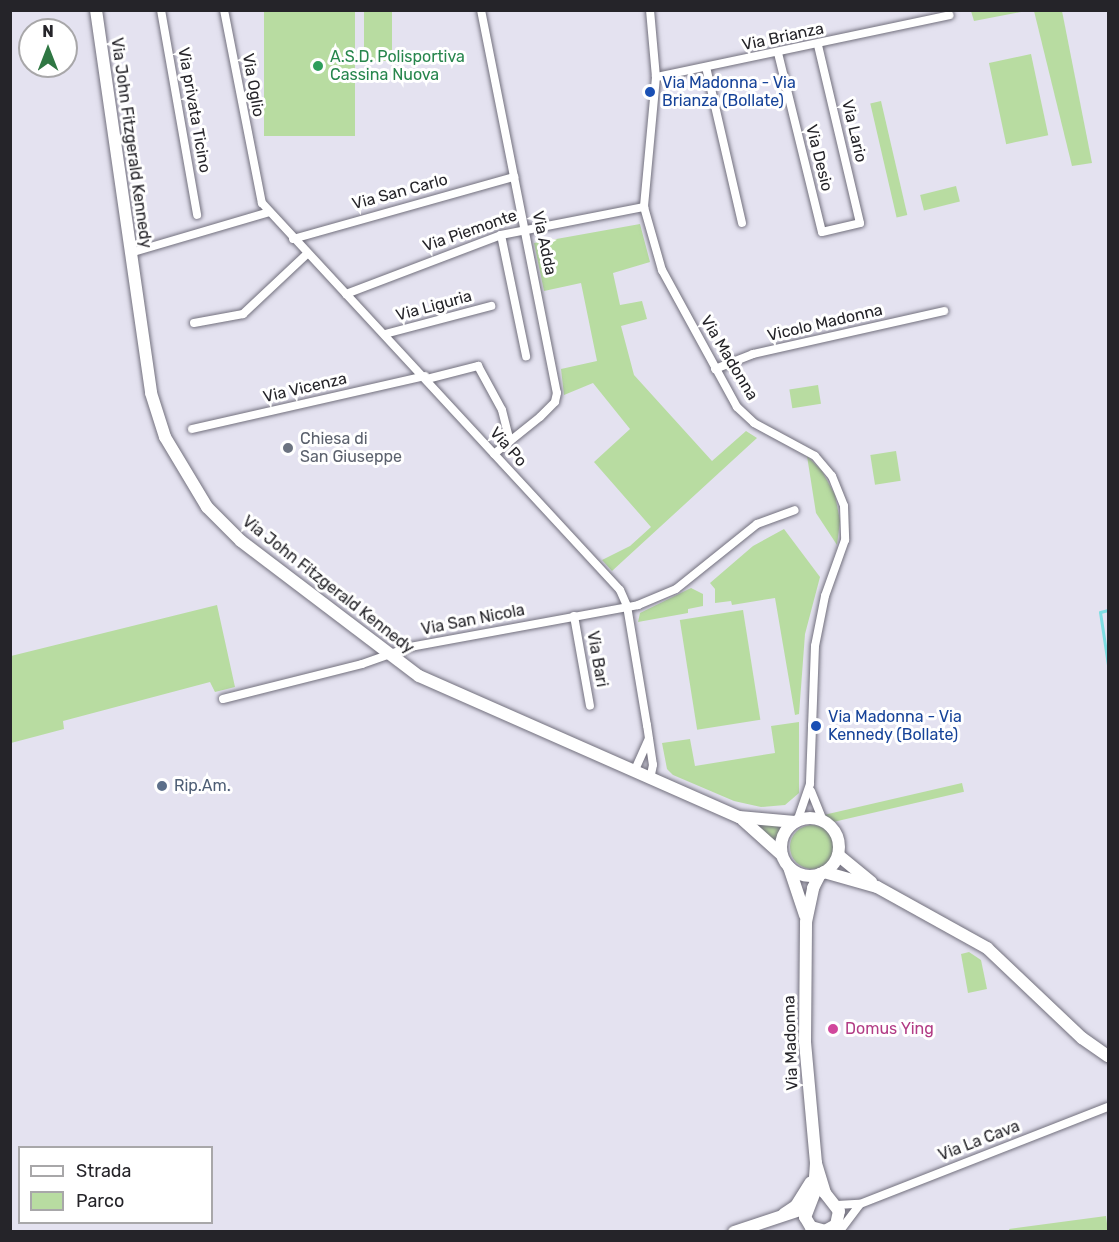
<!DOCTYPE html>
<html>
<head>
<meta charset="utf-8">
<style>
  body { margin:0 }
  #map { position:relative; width:1119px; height:1242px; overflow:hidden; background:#e4e2f0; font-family:Rubik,sans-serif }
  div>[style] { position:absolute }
  .green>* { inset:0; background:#b8dca1; transform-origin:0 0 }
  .round { border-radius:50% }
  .stream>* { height:3px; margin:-1.5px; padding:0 1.5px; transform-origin:1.5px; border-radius:1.5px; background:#7fdee3 }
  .roads { filter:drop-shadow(0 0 2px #72707d) drop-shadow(0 0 2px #72707d) }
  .street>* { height:8px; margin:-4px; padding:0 4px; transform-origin:4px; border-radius:4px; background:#fff }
  .secondary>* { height:12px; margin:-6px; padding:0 6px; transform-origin:6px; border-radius:6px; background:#fff }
  .secondary>.ring { margin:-6px; padding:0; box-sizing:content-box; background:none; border:12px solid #fff; border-radius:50% }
  .dots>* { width:16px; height:16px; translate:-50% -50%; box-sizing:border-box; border:3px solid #fff; border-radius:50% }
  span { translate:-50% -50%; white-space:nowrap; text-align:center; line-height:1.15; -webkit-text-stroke:6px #fff; paint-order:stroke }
  .street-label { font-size:16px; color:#252429 }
  .leisure-label { font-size:16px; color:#27864d }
  .left { translate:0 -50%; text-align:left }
  .transit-label { font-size:16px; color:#164399 }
  .worship-label { font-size:16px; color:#5b616d }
  .service-label { font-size:16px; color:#4e5e75 }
  .hotel-label { font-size:16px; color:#b23c85 }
  .frame { position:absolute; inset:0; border:12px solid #252429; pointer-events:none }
  .legend { position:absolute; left:18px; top:1146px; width:195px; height:78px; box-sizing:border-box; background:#fff; border:2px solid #a8a7a9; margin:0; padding:8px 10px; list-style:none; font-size:18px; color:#252429 }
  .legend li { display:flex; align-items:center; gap:12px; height:30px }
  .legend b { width:30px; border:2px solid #a8a7a9 }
  .north { position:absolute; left:18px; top:18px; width:60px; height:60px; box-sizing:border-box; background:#fff; border:2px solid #a8a7a9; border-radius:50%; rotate:0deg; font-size:16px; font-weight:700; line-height:24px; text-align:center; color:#252429 }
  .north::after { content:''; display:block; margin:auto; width:21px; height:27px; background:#2f7743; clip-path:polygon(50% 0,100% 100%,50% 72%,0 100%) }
</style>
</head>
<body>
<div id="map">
  <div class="green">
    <div style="left:264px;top:11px;width:91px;height:125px"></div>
    <div style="left:364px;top:11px;width:28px;height:50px"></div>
    <div style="clip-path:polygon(971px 11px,1026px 11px,974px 21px)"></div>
    <div style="clip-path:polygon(1034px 11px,1062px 11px,1092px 163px,1072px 166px)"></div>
    <div style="left:1031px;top:54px;width:83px;height:43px;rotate:78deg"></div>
    <div style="left:881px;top:101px;width:117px;height:11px;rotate:77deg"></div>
    <div style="left:956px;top:186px;width:16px;height:37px;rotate:76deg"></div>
    <div style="clip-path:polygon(640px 224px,650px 262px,613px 273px,620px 305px,642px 301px,647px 319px,621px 326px,634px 375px,712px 461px,746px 431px,757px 438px,612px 571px,602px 560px,630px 546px,651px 527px,594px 462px,630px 429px,593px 383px,564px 395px,561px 369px,597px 361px,581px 283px,544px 291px,534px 243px)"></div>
    <div style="left:818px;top:385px;width:19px;height:29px;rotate:81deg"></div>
    <div style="left:896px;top:451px;width:30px;height:26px;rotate:81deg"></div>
    <div style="clip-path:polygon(807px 456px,822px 471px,835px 495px,840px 521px,837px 545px,816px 513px)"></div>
    <div style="clip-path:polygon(784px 529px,820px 577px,805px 634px,799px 714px,795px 715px,775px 598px,732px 605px,731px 601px,715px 603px,715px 589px,710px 583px,753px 546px)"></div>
    <div style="clip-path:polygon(691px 588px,703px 594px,703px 606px,688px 609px,688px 613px,638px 622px,640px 613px)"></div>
    <div style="clip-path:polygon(217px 605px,235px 687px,215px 692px,210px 682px,63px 721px,64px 729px,11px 743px,11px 656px)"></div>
    <div style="left:743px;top:610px;width:111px;height:64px;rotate:81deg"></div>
    <div style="clip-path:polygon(799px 722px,799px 793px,785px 805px,761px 807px,734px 801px,673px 775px,667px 769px,662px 743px,690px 739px,695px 766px,775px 753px,771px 726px)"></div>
    <div style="left:962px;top:783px;width:9px;height:142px;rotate:77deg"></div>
    <div style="clip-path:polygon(757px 822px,784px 826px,780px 839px,773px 842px,755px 826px)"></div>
    <div class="round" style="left:790px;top:825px;width:44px;height:44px"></div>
    <div style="clip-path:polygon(969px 952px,981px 960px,987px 989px,968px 993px,961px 954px)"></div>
    <div style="clip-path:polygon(1106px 1216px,1108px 1231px,1010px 1231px,1009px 1229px)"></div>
  </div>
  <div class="stream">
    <div style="left:1108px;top:610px;width:8px;rotate:166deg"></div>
    <div style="left:1100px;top:612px;width:54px;rotate:81.4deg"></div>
  </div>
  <div class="roads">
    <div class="street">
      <div style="left:161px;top:10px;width:208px;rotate:80deg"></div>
      <div style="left:224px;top:10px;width:197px;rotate:78.9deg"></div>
      <div style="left:262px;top:203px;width:527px;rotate:47.23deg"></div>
      <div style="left:620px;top:590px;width:17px;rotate:66deg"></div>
      <div style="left:627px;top:606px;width:121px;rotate:80.5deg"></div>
      <div style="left:647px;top:725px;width:40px;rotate:81.5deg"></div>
      <div style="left:653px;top:765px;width:14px;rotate:102deg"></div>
      <div style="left:481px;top:10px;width:390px;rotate:78.8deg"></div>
      <div style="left:557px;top:393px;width:9px;rotate:103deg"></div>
      <div style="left:555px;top:402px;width:21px;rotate:135deg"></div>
      <div style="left:540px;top:417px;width:59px;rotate:141.2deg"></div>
      <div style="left:650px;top:10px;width:67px;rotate:84.9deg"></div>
      <div style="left:656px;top:77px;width:131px;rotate:95.3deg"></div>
      <div style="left:644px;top:207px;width:66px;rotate:74.1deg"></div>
      <div style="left:662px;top:270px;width:156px;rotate:61.3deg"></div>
      <div style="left:737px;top:407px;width:23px;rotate:43deg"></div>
      <div style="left:754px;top:423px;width:69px;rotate:28.4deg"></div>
      <div style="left:815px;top:456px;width:26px;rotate:50deg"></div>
      <div style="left:832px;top:476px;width:32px;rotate:68deg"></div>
      <div style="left:844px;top:506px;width:34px;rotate:88deg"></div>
      <div style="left:845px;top:540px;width:59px;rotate:109.7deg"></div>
      <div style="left:825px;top:596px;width:51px;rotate:101.3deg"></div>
      <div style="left:815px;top:646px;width:138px;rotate:92.1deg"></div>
      <div style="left:810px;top:784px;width:39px;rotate:109deg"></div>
      <div style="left:778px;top:53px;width:184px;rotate:76.2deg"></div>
      <div style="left:822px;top:232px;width:39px;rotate:-13deg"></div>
      <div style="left:860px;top:223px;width:183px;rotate:-103.3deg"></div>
      <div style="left:706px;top:67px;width:160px;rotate:77deg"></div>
      <div style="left:656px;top:77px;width:300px;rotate:-11.9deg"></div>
      <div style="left:501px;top:235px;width:124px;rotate:78.3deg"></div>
      <div style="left:293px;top:239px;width:230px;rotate:-15.7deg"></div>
      <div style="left:130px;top:253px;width:145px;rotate:-16.4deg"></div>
      <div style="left:346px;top:294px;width:166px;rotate:-20.8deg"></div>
      <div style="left:501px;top:235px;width:146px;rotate:-11.1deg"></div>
      <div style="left:194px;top:323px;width:50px;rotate:-10.4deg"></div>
      <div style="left:243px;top:314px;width:88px;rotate:-43.2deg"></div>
      <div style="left:385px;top:334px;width:110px;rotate:-14.8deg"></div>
      <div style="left:715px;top:369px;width:41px;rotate:-21.5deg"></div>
      <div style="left:753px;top:354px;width:196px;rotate:-12.7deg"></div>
      <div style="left:427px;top:379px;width:53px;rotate:-14.3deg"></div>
      <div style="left:478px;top:366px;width:50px;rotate:61.4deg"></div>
      <div style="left:502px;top:410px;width:32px;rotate:76deg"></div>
      <div style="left:192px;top:429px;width:239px;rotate:-12.8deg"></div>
      <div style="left:574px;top:616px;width:91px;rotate:79.9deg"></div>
      <div style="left:223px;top:699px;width:143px;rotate:-14.1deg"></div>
      <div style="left:362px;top:664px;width:51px;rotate:-19.5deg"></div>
      <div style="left:410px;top:647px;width:232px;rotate:-10.4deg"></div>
      <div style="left:638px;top:605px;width:41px;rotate:-22.8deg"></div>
      <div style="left:676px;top:589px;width:104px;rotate:-38.7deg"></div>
      <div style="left:757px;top:524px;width:40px;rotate:-20.2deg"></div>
      <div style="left:634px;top:772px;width:36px;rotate:-66deg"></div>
      <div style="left:811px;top:791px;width:32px;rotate:68deg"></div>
      <div style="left:837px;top:1205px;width:22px;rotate:-3deg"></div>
      <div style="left:839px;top:1232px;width:35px;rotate:-53deg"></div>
      <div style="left:860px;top:1204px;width:266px;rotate:-21.4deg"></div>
    </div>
    <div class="secondary">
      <div style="left:96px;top:10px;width:387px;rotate:81.8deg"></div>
      <div style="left:151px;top:393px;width:46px;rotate:72.3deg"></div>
      <div style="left:165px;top:437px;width:82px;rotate:59deg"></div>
      <div style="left:207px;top:507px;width:48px;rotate:45deg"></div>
      <div style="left:241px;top:541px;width:223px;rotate:37.2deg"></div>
      <div style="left:419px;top:676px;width:350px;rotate:23.8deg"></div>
      <div style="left:739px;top:817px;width:56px;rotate:5.1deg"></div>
      <div class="ring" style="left:781px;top:818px;width:46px;height:46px"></div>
      <div style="left:743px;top:820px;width:52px;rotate:41.9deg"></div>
      <div style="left:838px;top:855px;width:43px;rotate:39.3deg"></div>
      <div style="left:789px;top:867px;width:51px;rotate:71.6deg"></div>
      <div style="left:824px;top:872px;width:55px;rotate:15.8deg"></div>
      <div style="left:877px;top:887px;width:126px;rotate:29deg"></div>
      <div style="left:987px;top:948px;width:131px;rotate:43.5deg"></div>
      <div style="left:1082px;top:1038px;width:32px;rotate:35deg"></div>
      <div style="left:816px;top:1163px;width:31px;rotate:94deg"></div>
      <div style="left:814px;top:1194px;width:25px;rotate:111deg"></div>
      <div style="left:805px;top:1217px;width:12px;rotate:59deg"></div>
      <div style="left:811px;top:1227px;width:15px;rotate:16deg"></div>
      <div style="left:825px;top:1231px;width:13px;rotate:-29deg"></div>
      <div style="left:836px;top:1225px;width:14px;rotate:-78deg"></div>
      <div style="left:839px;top:1211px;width:23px;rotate:-128deg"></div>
      <div style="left:825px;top:1193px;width:31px;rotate:-107deg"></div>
      <div style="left:816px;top:1163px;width:122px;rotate:-95.2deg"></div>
      <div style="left:805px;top:1041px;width:119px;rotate:-89.5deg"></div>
      <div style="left:806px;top:922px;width:35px;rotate:-78deg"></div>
      <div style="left:813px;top:888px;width:16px;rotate:-63deg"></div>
      <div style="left:784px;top:1214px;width:14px;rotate:-34deg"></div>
      <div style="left:796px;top:1206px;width:28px;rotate:-58deg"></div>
      <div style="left:734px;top:1232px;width:76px;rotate:-18.4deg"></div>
    </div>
  </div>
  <div class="dots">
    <div style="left:318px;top:66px;background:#2e9e5b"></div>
    <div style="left:650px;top:92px;background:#1a4fb4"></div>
    <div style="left:288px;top:448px;background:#6b7280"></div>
    <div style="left:816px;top:726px;background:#1a4fb4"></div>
    <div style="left:162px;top:786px;background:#5c6f8a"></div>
    <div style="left:833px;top:1029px;background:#d1479c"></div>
  </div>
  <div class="street-label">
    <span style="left:783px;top:37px;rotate:-12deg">Via Brianza</span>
    <span style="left:253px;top:85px;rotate:80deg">Via Oglio</span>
    <span style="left:194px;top:110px;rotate:80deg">Via privata Ticino</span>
    <span style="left:854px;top:131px;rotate:77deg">Via Lario</span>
    <span style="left:131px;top:143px;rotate:82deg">Via John Fitzgerald Kennedy</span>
    <span style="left:819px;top:158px;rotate:76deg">Via Desio</span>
    <span style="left:400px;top:192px;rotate:-15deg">Via San Carlo</span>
    <span style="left:470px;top:231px;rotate:-19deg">Via Piemonte</span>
    <span style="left:544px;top:243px;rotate:78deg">Via Adda</span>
    <span style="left:434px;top:306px;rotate:-15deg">Via Liguria</span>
    <span style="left:825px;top:323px;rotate:-13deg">Vicolo Madonna</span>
    <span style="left:729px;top:358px;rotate:59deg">Via Madonna</span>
    <span style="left:305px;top:388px;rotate:-13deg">Via Vicenza</span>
    <span style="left:508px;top:447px;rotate:48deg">Via Po</span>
    <span style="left:328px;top:585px;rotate:38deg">Via John Fitzgerald Kennedy</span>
    <span style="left:473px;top:620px;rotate:-11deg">Via San Nicola</span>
    <span style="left:597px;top:659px;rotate:80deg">Via Bari</span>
    <span style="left:791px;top:1043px;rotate:-92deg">Via Madonna</span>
    <span style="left:979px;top:1141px;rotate:-21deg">Via La Cava</span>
  </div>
  <div class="leisure-label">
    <span class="left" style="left:330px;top:66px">A.S.D. Polisportiva<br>Cassina Nuova</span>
  </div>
  <div class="transit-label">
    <span class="left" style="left:662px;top:92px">Via Madonna - Via<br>Brianza (Bollate)</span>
    <span class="left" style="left:828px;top:726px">Via Madonna - Via<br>Kennedy (Bollate)</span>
  </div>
  <div class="worship-label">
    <span class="left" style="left:300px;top:448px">Chiesa di<br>San Giuseppe</span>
  </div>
  <div class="service-label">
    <span class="left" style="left:174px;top:786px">Rip.Am.</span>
  </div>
  <div class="hotel-label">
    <span class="left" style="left:845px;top:1029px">Domus Ying</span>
  </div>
  <div class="frame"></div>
  <ul class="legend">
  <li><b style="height:8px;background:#fff"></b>Strada</li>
  <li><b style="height:16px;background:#b8dca1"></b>Parco</li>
  </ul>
  <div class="north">N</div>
</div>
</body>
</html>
